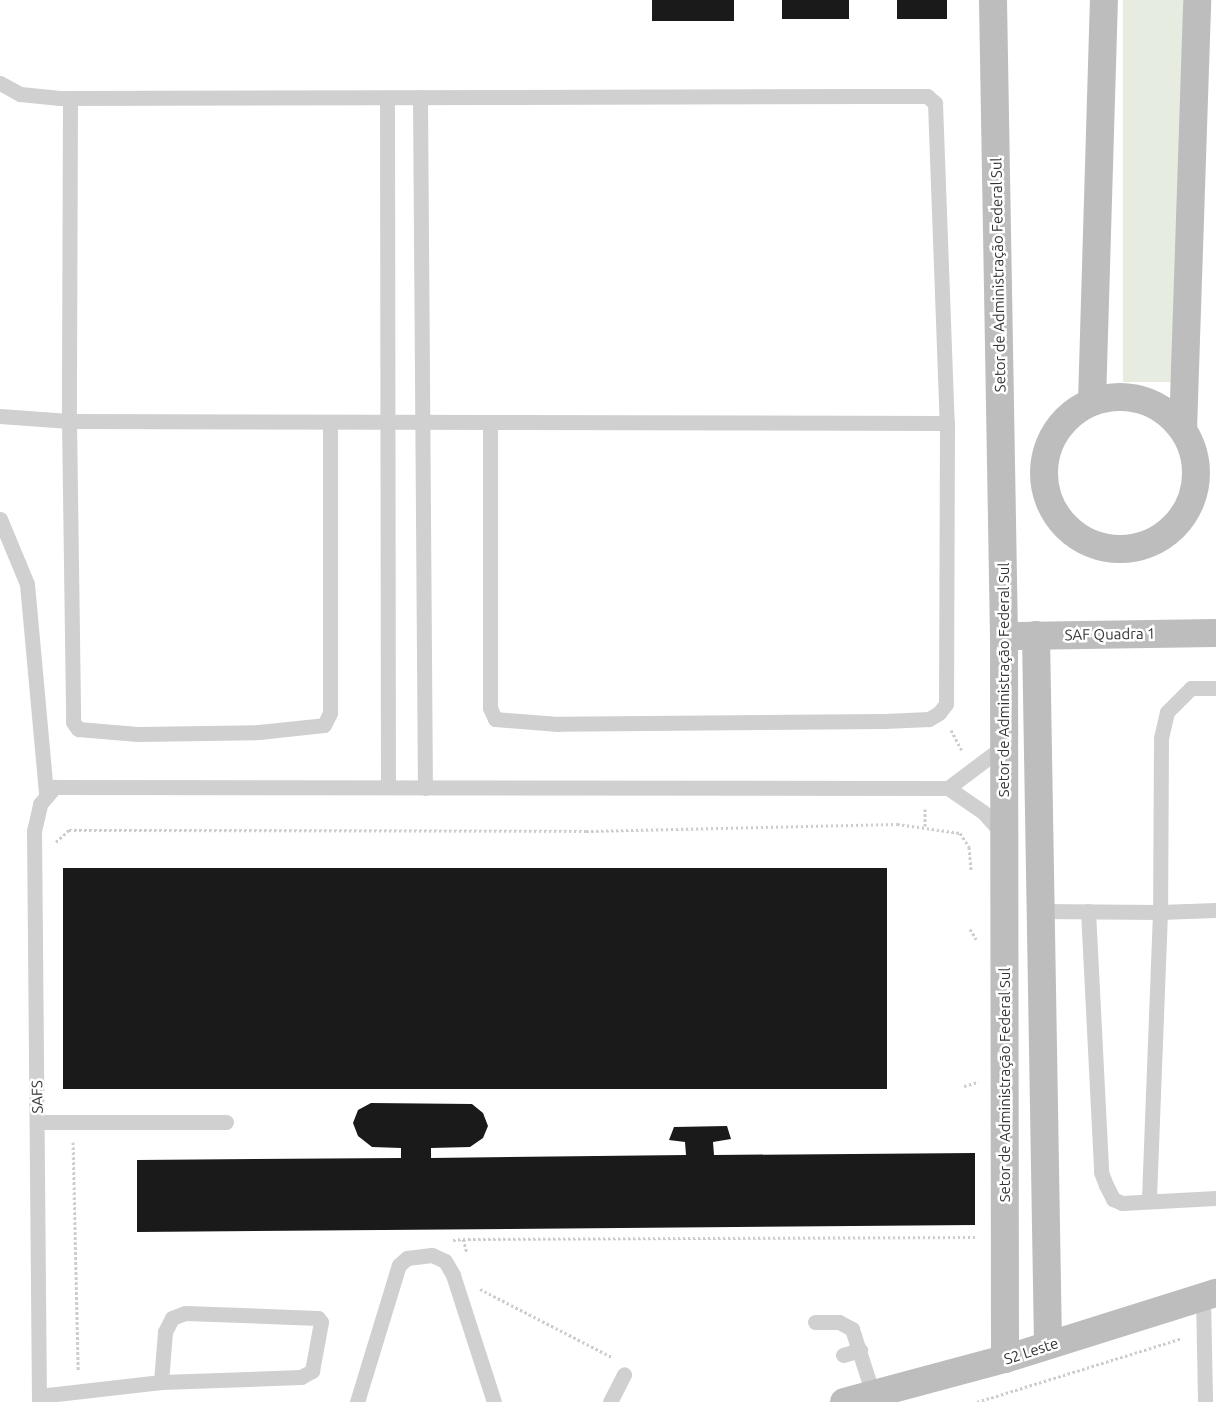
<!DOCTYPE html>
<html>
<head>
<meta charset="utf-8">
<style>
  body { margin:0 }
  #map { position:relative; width:1216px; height:1402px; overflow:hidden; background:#fff; font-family:Ubuntu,sans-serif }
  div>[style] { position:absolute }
  .green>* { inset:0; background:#e6ecdf; transform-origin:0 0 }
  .building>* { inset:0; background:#1a1a1a; transform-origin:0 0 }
  .path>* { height:3px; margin-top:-1.5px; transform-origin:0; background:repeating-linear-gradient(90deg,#cdcdcd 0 2.5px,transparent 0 5px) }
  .lane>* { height:15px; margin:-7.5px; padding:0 7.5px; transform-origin:7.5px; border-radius:7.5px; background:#d0d0d0 }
  .secondary>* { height:28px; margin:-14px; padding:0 14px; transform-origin:14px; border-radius:14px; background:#bdbdbd }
  .secondary>.ring { margin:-14px; padding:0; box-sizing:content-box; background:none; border:28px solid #bdbdbd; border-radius:50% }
  span { translate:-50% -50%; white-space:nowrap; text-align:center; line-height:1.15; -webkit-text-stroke:5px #fff; paint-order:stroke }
  .street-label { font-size:15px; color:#333 }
</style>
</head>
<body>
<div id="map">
  <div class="green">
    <div style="left:1123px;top:0;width:60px;height:382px"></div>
  </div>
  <div class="building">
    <div style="left:652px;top:0;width:82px;height:21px"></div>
    <div style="left:782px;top:0;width:67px;height:19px"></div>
    <div style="left:897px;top:0;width:50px;height:19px"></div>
    <div style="left:887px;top:868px;width:221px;height:824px;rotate:90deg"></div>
    <div style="clip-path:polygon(371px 1103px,472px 1104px,483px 1113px,488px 1126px,483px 1138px,470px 1147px,431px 1148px,431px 1158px,686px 1155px,685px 1142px,669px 1140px,674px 1127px,727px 1126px,731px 1139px,713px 1142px,714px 1155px,975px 1153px,975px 1225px,137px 1232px,137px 1160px,401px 1158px,401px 1148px,372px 1147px,358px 1136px,353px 1123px,358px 1110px)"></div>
  </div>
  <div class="path">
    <div style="left:951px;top:730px;width:24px;rotate:62deg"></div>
    <div style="left:925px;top:809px;width:17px;rotate:90deg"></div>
    <div style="left:56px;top:842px;width:18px;rotate:-43deg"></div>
    <div style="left:69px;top:830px;width:517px;rotate:0.11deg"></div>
    <div style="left:586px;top:831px;width:311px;rotate:-1.3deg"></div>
    <div style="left:897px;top:824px;width:64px;rotate:8.1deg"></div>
    <div style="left:960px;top:833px;width:17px;rotate:57deg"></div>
    <div style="left:969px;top:847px;width:24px;rotate:85deg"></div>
    <div style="left:970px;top:929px;width:12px;rotate:59deg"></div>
    <div style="left:964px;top:1086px;width:15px;rotate:-16deg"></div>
    <div style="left:73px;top:1142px;width:228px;rotate:88.7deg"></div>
    <div style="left:463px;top:1239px;width:515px;rotate:-0.22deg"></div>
    <div style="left:453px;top:1240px;width:10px;rotate:-6deg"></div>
    <div style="left:463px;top:1239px;width:15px;rotate:74deg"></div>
    <div style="left:480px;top:1289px;width:148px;rotate:27.3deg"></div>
    <div style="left:977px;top:1402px;width:215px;rotate:-17.3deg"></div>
  </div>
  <div class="lane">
    <div style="left:0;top:83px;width:23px;rotate:29deg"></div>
    <div style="left:20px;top:94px;width:40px;rotate:5.7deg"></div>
    <div style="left:60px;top:98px;width:818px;rotate:-0.14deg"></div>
    <div style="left:878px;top:96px;width:49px"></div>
    <div style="left:927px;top:96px;width:11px;rotate:41deg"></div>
    <div style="left:935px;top:103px;width:320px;rotate:87.9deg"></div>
    <div style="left:947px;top:423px;width:281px;rotate:90.2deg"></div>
    <div style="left:946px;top:704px;width:11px;rotate:128deg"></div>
    <div style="left:939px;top:713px;width:12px;rotate:149deg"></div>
    <div style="left:929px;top:719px;width:45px;rotate:177.5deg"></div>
    <div style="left:884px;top:721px;width:326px;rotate:179.5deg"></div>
    <div style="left:558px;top:724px;width:63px;rotate:-175.5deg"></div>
    <div style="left:495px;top:719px;width:12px;rotate:-114deg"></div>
    <div style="left:490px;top:708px;width:286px;rotate:-90deg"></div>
    <div style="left:420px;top:97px;width:691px;rotate:89.59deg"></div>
    <div style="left:70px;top:98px;width:323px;rotate:90.2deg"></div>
    <div style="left:69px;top:421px;width:301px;rotate:89.2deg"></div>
    <div style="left:73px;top:722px;width:9px;rotate:54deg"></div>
    <div style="left:78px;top:729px;width:60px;rotate:4.8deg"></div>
    <div style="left:138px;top:734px;width:121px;rotate:-0.9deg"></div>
    <div style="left:259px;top:732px;width:65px;rotate:-6.1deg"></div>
    <div style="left:324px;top:725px;width:13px;rotate:-63deg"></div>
    <div style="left:330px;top:713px;width:291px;rotate:-90deg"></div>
    <div style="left:387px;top:98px;width:689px;rotate:89.92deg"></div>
    <div style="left:0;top:416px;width:69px;rotate:4.1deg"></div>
    <div style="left:69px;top:421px;width:878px;rotate:0.13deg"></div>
    <div style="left:0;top:519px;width:70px;rotate:67.4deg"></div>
    <div style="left:27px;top:584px;width:210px;rotate:84.8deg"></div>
    <div style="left:1216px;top:688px;width:25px;rotate:180deg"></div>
    <div style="left:1191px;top:688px;width:34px;rotate:135deg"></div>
    <div style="left:1167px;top:712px;width:27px;rotate:103deg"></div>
    <div style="left:1161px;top:738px;width:174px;rotate:90.3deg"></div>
    <div style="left:1160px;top:912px;width:56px;rotate:-2deg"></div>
    <div style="left:948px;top:788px;width:71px;rotate:-37deg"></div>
    <div style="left:1039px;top:911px;width:121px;rotate:0.5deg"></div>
    <div style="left:1160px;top:912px;width:289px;rotate:92.2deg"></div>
    <div style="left:1088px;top:911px;width:261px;rotate:87.1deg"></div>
    <div style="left:1101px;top:1172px;width:14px;rotate:69deg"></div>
    <div style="left:1106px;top:1185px;width:16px;rotate:63deg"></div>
    <div style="left:1113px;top:1199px;width:10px;rotate:24deg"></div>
    <div style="left:1122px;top:1203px;width:94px;rotate:-3deg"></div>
    <div style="left:37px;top:1122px;width:189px"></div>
    <div style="left:1203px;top:1295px;width:107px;rotate:88.9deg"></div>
    <div style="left:815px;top:1322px;width:24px"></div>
    <div style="left:839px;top:1322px;width:15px;rotate:28deg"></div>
    <div style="left:852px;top:1329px;width:68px;rotate:72.1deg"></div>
    <div style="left:843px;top:1355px;width:18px;rotate:-16deg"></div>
    <div style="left:39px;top:1396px;width:123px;rotate:-6.5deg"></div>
    <div style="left:161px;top:1382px;width:140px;rotate:-2deg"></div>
    <div style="left:301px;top:1377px;width:13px;rotate:-29deg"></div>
    <div style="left:312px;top:1371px;width:50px;rotate:-79.6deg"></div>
    <div style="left:321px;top:1322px;width:5px;rotate:-127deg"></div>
    <div style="left:318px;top:1318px;width:133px;rotate:-177.8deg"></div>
    <div style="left:185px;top:1313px;width:14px;rotate:159deg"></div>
    <div style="left:172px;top:1318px;width:16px;rotate:117deg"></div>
    <div style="left:165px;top:1332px;width:50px;rotate:94.6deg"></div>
    <div style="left:39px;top:1402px;width:571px;rotate:-90.5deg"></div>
    <div style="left:34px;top:831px;width:28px;rotate:-77deg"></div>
    <div style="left:40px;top:804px;width:23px;rotate:-49deg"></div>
    <div style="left:55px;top:787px;width:893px;rotate:0.06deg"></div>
    <div style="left:948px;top:788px;width:42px;rotate:34.4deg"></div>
    <div style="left:983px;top:812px;width:31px;rotate:48deg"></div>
    <div style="left:357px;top:1402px;width:143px;rotate:-73deg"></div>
    <div style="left:399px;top:1265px;width:11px;rotate:-41deg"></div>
    <div style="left:407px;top:1258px;width:25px;rotate:-7deg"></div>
    <div style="left:432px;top:1255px;width:14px;rotate:25deg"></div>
    <div style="left:445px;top:1261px;width:16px;rotate:60deg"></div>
    <div style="left:453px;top:1275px;width:133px;rotate:72.1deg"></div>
    <div style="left:610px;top:1402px;width:31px;rotate:-63deg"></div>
  </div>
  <div class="secondary">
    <div style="left:993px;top:0;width:636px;rotate:89.01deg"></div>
    <div style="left:1004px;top:636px;width:723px;rotate:89.92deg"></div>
    <div class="ring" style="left:1044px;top:397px;width:124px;height:124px"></div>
    <div style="left:1092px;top:402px;width:402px;rotate:-88.3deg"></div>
    <div style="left:1183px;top:430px;width:430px;rotate:-88.1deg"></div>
    <div style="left:1036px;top:635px;width:710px;rotate:89.03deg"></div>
    <div style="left:1018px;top:636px;width:198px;rotate:-0.9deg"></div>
    <div style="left:844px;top:1402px;width:167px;rotate:-15deg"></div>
    <div style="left:1005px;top:1359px;width:221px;rotate:-17.4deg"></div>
  </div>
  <div class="street-label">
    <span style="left:998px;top:275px;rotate:-91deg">Setor de Administração Federal Sul</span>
    <span style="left:1110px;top:634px;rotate:-1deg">SAF Quadra 1</span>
    <span style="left:1004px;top:680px;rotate:-90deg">Setor de Administração Federal Sul</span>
    <span style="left:1005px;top:1085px;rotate:-90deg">Setor de Administração Federal Sul</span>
    <span style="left:37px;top:1097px;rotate:-91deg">SAFS</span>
    <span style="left:1031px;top:1351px;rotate:-18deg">S2 Leste</span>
  </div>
</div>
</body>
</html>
